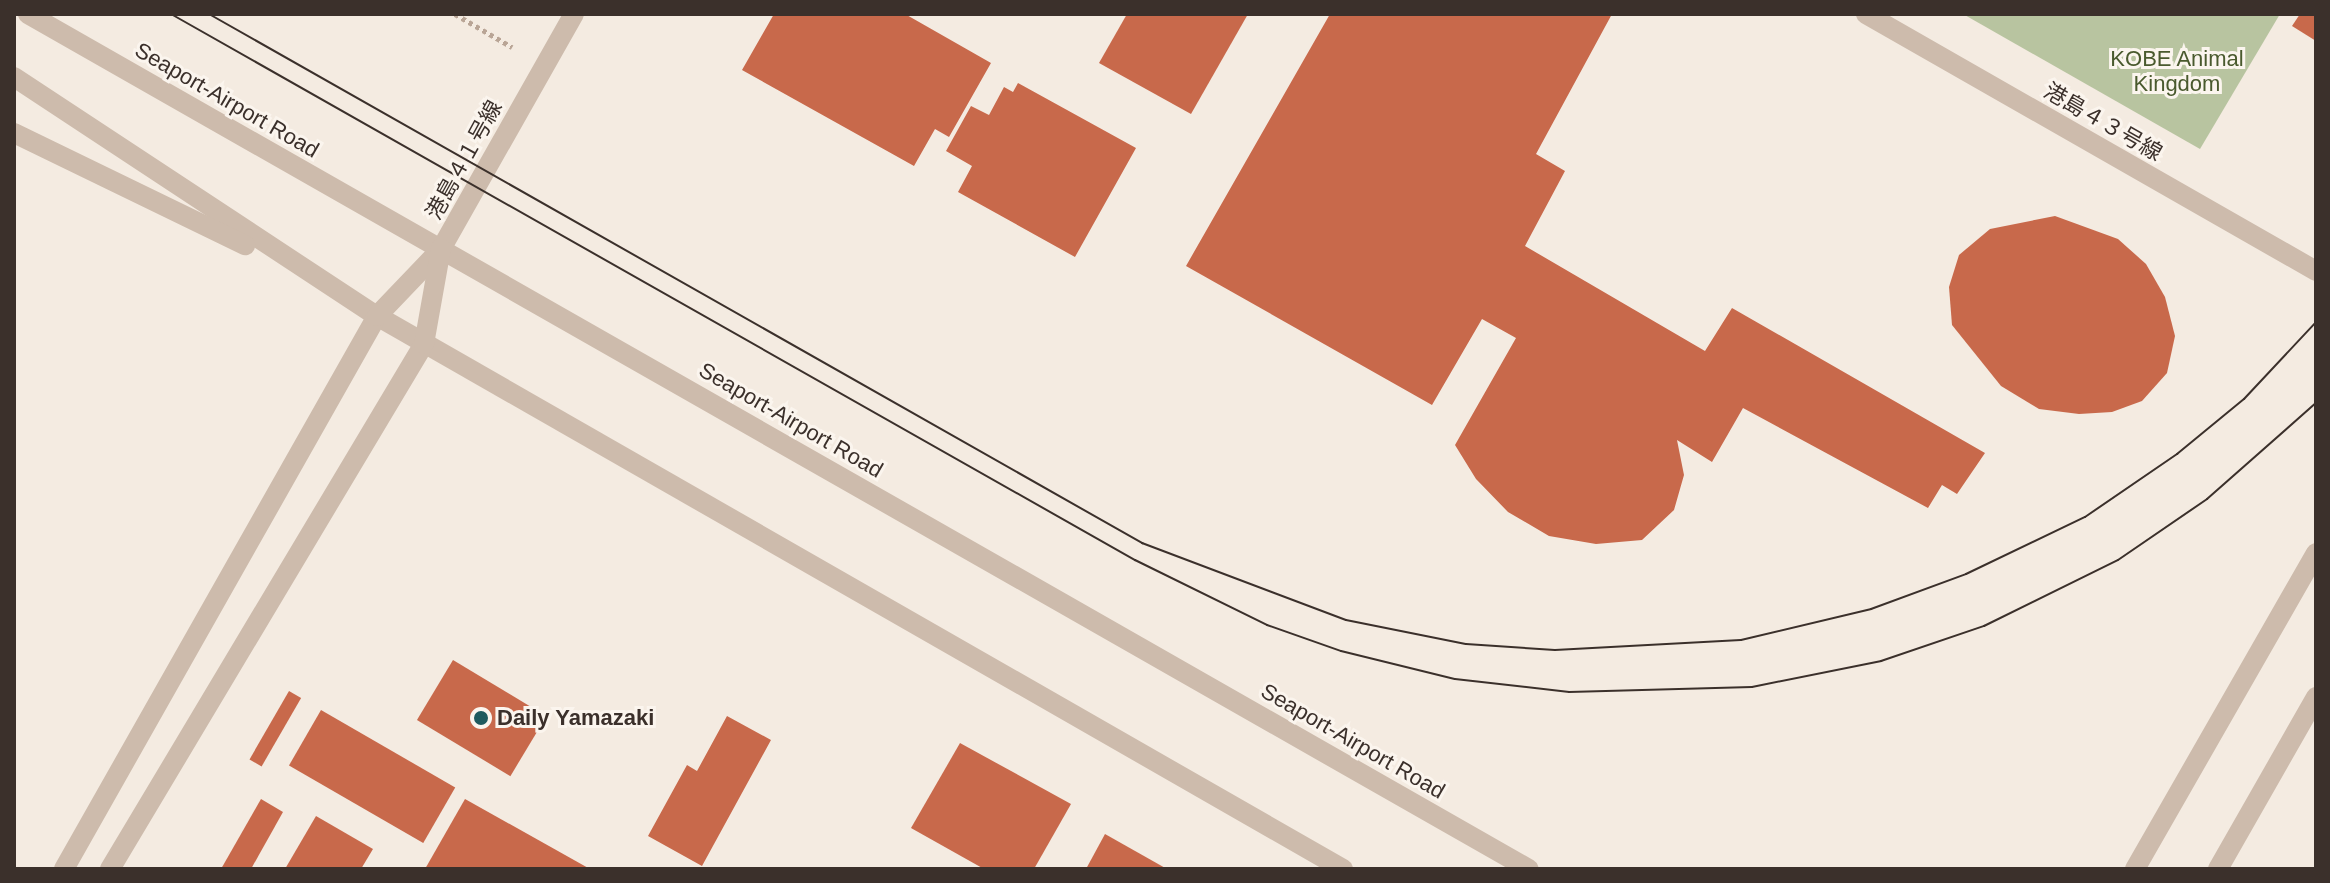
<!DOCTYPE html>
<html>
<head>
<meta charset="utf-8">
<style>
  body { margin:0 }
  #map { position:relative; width:2330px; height:883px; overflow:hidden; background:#f4ebe1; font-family:Helvetica,"Noto Sans JP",sans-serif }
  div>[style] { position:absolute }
  .green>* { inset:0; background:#b8c4a0 }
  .building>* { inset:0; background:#c8694b; transform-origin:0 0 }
  .path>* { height:5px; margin-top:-2.5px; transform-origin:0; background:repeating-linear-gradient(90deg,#b9a596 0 4px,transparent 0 8px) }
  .tertiary>* { height:20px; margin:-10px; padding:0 10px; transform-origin:10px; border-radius:10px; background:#cdbbac }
  .tram>* { height:2px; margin:-1px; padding:0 1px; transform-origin:1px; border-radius:1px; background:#3b302b }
  .dots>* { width:22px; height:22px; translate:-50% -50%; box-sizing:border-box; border:4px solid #fbf5ee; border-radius:50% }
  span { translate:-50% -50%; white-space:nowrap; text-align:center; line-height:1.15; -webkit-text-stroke:6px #fbf5ee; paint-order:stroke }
  .park-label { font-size:22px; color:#4a5a2e }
  .street-label { font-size:22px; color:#3b302b }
  .poi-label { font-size:22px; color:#3b302b; font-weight:700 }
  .left { translate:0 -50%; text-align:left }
  .frame { position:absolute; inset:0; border:16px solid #3b302b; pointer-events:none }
</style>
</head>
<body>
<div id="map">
  <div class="green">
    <div style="clip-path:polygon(1963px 14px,2280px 14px,2200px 149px)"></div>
  </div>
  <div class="building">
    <div style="clip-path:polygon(774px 14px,905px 14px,991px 63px,949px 137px,935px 129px,914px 166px,742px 70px)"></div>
    <div style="clip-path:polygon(1127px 14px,1248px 14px,1191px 114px,1099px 63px)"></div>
    <div style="clip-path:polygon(1330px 14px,1612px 14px,1536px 154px,1565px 171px,1525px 246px,1705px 351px,1732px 308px,1985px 453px,1957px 494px,1942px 485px,1928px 508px,1743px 408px,1712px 462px,1677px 440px,1684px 475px,1674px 510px,1642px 540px,1596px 544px,1549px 536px,1508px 512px,1476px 479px,1455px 445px,1516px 338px,1482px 319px,1432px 405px,1186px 266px)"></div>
    <div style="clip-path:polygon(2300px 14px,2316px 14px,2316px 41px,2292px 26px)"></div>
    <div style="clip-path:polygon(1018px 83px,1136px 148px,1075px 257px,958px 192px,972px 166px,946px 151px,971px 106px,989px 115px,1004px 87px,1013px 92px)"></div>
    <div style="clip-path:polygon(2055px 216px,2118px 239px,2146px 264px,2165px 297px,2175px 336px,2167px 373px,2142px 401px,2112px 412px,2079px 414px,2039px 409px,2001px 386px,1952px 325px,1949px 287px,1959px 255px,1990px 229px)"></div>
    <div style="left:453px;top:660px;width:109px;height:70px;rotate:31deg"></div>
    <div style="left:289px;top:691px;width:14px;height:79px;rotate:30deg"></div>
    <div style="left:321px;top:710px;width:155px;height:64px;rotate:30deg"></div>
    <div style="clip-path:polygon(727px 716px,771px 740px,702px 866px,648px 836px,687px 765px,697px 771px)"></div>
    <div style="clip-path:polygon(960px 743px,1071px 804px,1034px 869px,984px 869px,911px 828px)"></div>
    <div style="clip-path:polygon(261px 799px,283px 812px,251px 869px,221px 869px)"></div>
    <div style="clip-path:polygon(465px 799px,590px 869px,425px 869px)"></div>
    <div style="clip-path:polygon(316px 816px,373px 849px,361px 869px,285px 869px)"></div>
    <div style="clip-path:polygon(1105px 834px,1167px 869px,1086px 869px)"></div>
  </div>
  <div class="path">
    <div style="left:455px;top:14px;width:66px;rotate:30.1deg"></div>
  </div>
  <div class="tertiary">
    <div style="left:28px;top:14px;width:1727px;rotate:29.67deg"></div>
    <div style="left:1866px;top:14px;width:518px;rotate:29.73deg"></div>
    <div style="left:14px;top:77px;width:435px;rotate:33.4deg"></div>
    <div style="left:377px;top:316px;width:1113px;rotate:29.79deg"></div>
    <div style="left:14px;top:133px;width:257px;rotate:25.9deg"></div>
    <div style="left:64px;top:869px;width:635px;rotate:-60.49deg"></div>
    <div style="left:377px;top:316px;width:93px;rotate:-46.3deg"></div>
    <div style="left:441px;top:249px;width:270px;rotate:-60.5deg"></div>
    <div style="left:110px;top:869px;width:612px;rotate:-59.12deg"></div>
    <div style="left:424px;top:344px;width:97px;rotate:-79.9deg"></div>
    <div style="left:2135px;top:869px;width:364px;rotate:-60.2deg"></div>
    <div style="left:2218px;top:869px;width:198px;rotate:-60.3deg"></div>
  </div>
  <div class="tram">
    <div style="left:171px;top:14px;width:1108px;rotate:29.53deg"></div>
    <div style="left:1135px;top:560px;width:147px;rotate:26.2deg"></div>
    <div style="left:1267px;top:625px;width:78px;rotate:19.4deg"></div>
    <div style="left:1341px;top:651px;width:117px;rotate:13.8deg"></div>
    <div style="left:1455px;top:679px;width:115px;rotate:6.5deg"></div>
    <div style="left:1569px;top:692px;width:183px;rotate:-1.6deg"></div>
    <div style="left:1752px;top:687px;width:132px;rotate:-11.4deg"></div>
    <div style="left:1881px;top:661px;width:109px;rotate:-18.8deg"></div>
    <div style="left:1984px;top:626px;width:149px;rotate:-26.2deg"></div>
    <div style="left:2118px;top:560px;width:108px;rotate:-34.4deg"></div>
    <div style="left:2207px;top:499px;width:145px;rotate:-41.4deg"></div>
    <div style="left:209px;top:14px;width:1073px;rotate:29.55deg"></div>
    <div style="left:1142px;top:543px;width:218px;rotate:20.7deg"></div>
    <div style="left:1346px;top:620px;width:122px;rotate:11.3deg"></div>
    <div style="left:1466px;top:644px;width:89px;rotate:3.9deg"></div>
    <div style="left:1555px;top:650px;width:186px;rotate:-3.1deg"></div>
    <div style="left:1741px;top:640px;width:134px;rotate:-13.4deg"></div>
    <div style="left:1871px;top:609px;width:101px;rotate:-20.2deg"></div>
    <div style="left:1966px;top:574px;width:132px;rotate:-25.6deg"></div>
    <div style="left:2085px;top:517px;width:112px;rotate:-34.4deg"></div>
    <div style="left:2177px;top:454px;width:87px;rotate:-39.4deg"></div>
    <div style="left:2244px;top:399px;width:105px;rotate:-46.9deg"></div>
  </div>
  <div class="dots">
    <div style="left:481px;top:718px;background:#1f5a5e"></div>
  </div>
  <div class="park-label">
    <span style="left:2177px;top:71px">KOBE Animal<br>Kingdom</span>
  </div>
  <div class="street-label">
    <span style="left:227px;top:100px;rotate:30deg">Seaport-Airport Road</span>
    <span style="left:2103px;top:122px;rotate:30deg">港島４３号線</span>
    <span style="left:464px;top:160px;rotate:-61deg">港島４１号線</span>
    <span style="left:791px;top:420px;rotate:30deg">Seaport-Airport Road</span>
    <span style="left:1353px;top:741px;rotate:30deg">Seaport-Airport Road</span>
  </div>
  <div class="poi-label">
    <span class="left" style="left:497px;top:718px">Daily Yamazaki</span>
  </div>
  <div class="frame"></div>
</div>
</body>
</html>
